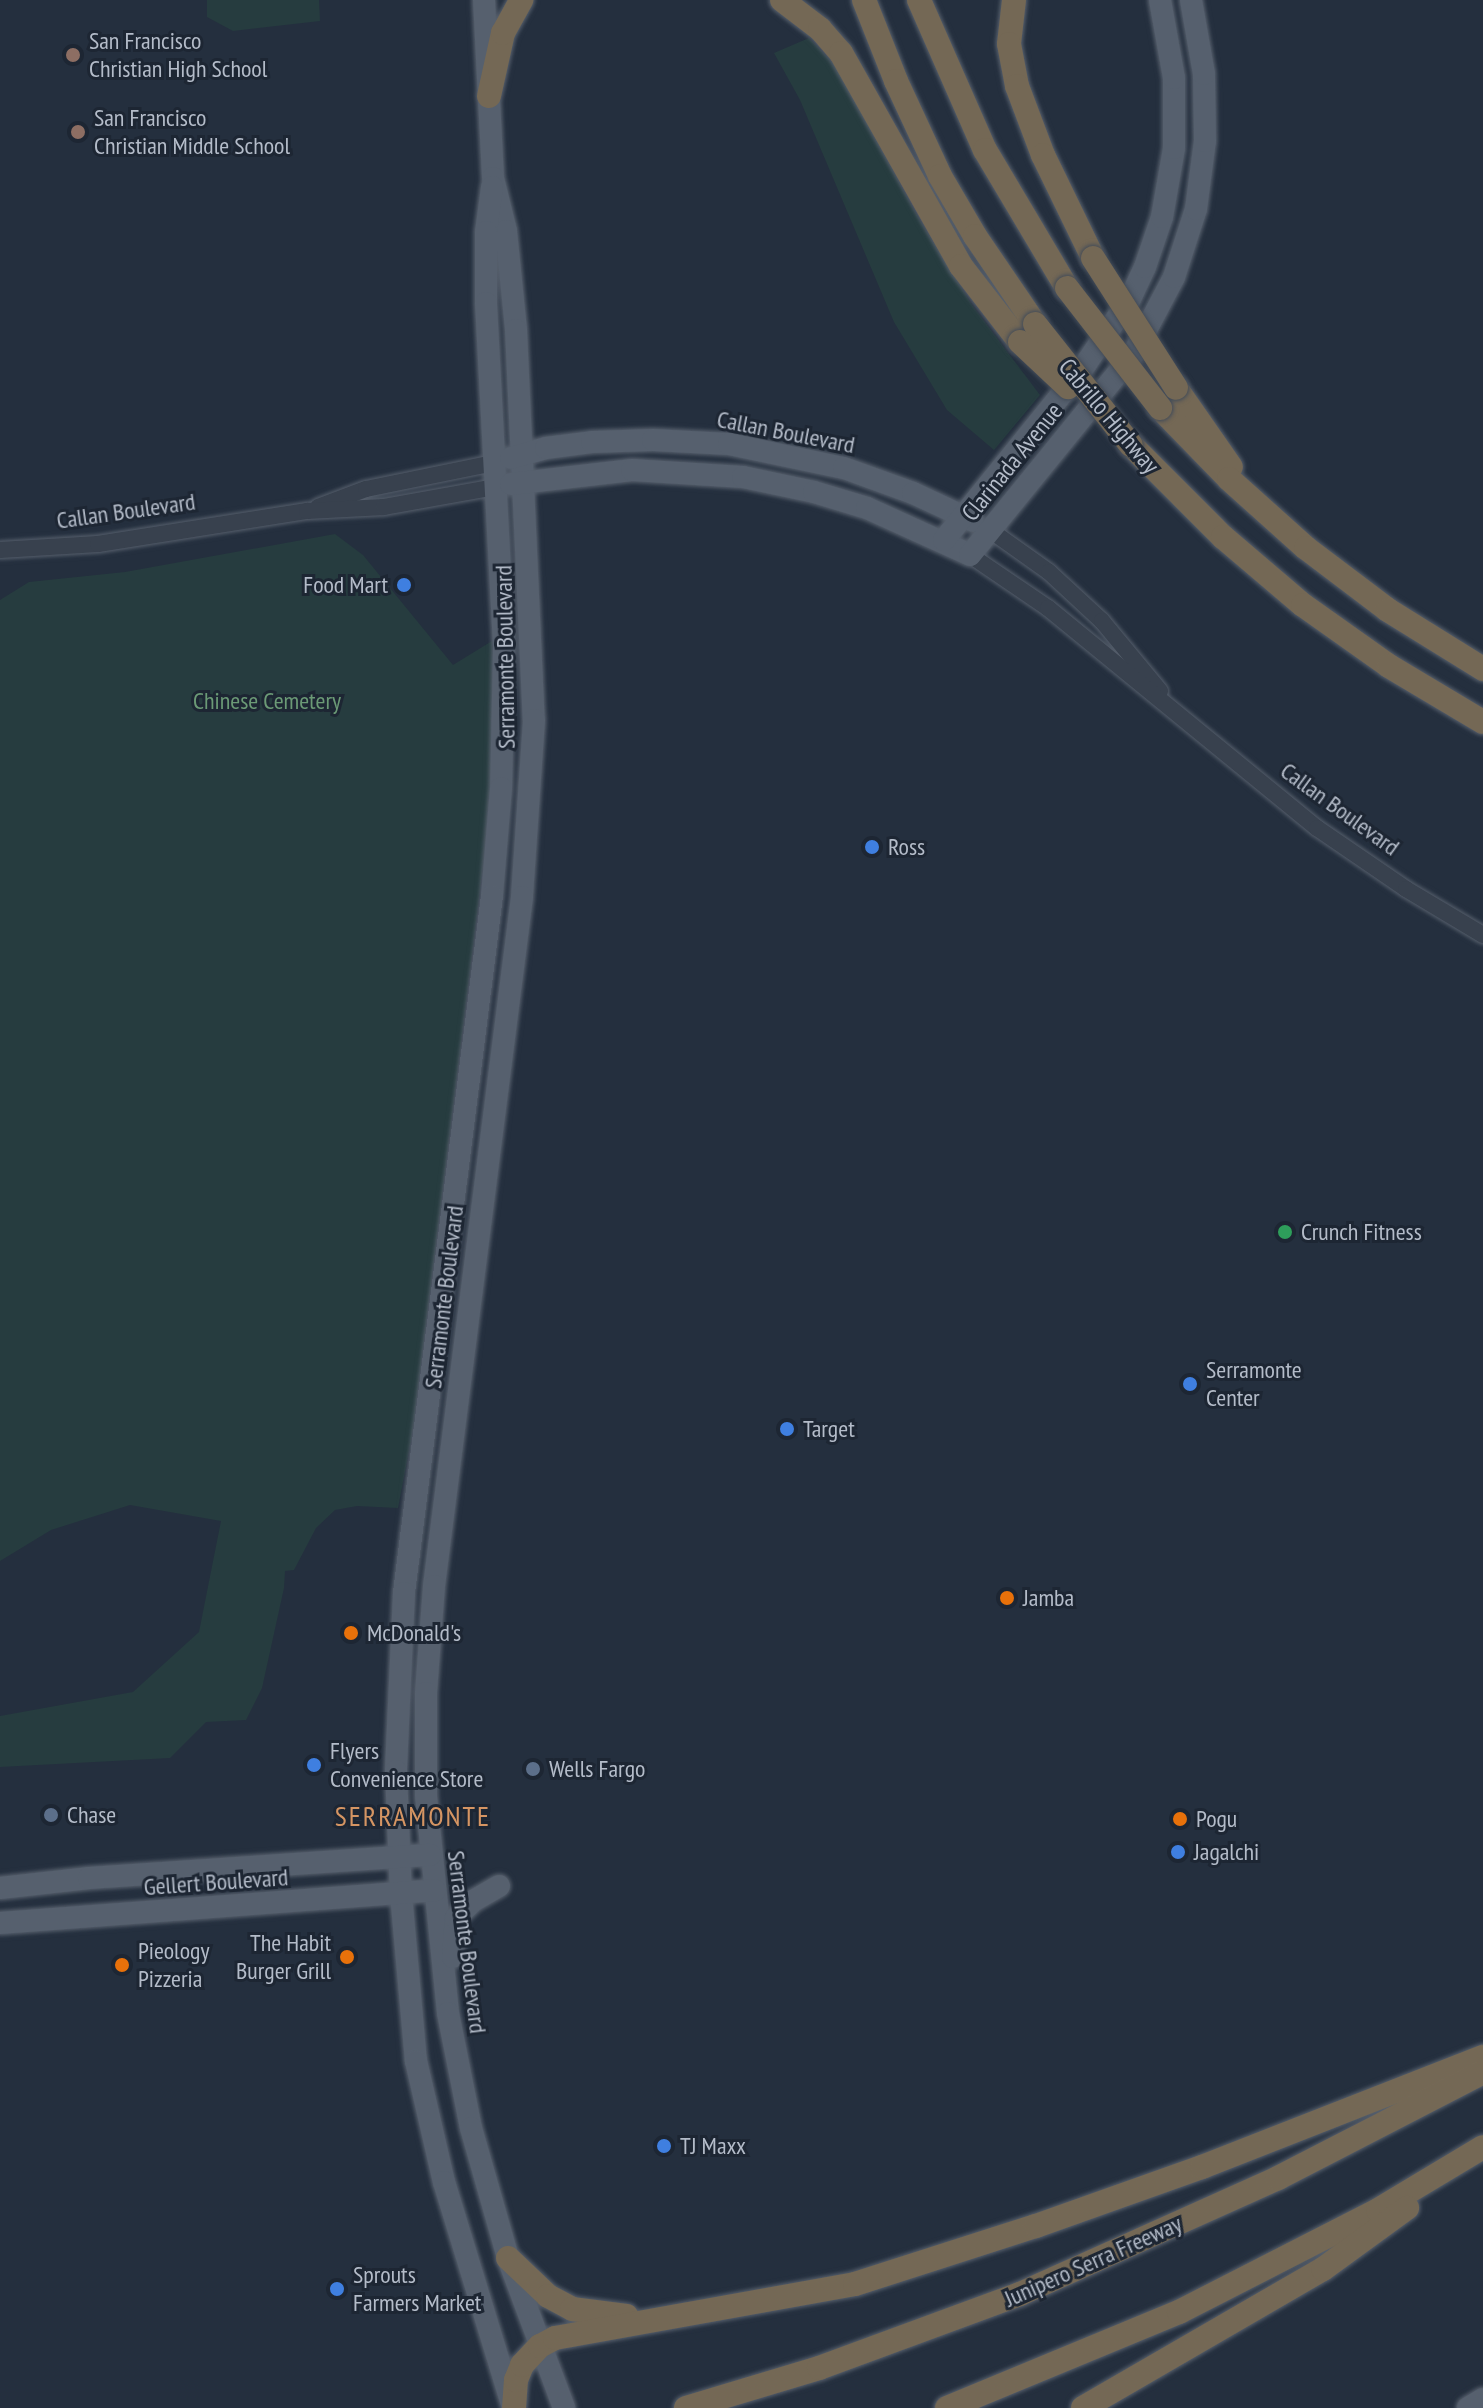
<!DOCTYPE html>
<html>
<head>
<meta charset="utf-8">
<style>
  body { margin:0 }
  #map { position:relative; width:1483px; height:2408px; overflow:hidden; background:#242f3e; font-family:"PT Sans Narrow",sans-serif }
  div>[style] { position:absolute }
  .green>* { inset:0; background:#263c3f }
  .roads { filter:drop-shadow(0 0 2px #565f6c) drop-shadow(0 0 2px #565f6c) }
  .minor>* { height:16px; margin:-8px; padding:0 8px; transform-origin:8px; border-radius:8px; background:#38414e }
  .major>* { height:22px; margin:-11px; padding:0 11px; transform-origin:11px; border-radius:11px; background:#56606e }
  .highway>* { height:24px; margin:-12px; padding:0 12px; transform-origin:12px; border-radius:12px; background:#746855 }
  .bridges { filter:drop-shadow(0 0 2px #434c59) drop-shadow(0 0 2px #434c59) }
  .highway-bridge>* { height:24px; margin:-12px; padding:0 12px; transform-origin:12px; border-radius:12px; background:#746855 }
  .dots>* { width:22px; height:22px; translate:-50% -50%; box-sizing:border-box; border:4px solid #1d2633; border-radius:50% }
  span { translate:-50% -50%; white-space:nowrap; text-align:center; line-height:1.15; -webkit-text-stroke:6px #1d2633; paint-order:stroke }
  .poi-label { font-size:24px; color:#b4bcc9 }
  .left { translate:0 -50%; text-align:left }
  .right { translate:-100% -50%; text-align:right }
  .street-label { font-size:24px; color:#b4bcc9 }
  .park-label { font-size:24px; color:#6b9a76 }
  .quarter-label { font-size:28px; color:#d59563; letter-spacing:2px }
</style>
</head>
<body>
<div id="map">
  <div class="green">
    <div style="clip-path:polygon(207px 0,319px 0,320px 21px,233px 31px,207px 17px)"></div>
    <div style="clip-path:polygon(809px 38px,836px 66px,919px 219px,972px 305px,1040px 395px,994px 450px,947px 410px,894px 322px,800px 100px,774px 53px)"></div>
    <div style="clip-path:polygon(335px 534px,363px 555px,453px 665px,492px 641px,495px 682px,489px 818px,413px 1430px,398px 1508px,357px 1506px,335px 1510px,316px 1528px,294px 1570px,285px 1571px,284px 1588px,262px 1688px,246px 1720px,206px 1722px,170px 1758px,0 1767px,0 1716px,133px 1692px,199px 1632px,221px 1521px,130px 1505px,51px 1530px,0 1561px,0 600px,29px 582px,125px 572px)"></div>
  </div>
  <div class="roads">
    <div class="minor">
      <div style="left:318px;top:507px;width:51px;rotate:-20.6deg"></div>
      <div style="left:366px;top:489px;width:131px;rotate:-11.5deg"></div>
      <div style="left:990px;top:530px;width:72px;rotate:35.4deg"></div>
      <div style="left:1049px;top:572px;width:72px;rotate:42.8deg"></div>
      <div style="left:1102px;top:621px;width:91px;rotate:50.4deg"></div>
      <div style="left:0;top:550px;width:98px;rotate:-3.5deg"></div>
      <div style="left:98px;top:544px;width:212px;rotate:-9deg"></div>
      <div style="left:307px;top:511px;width:77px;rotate:-3deg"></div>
      <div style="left:384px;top:507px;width:113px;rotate:-10.2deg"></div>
      <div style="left:970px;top:555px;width:94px;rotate:34.2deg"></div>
      <div style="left:1048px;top:608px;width:348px;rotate:39.3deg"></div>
      <div style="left:1317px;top:828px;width:108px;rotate:34.4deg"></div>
      <div style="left:1406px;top:889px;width:90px;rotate:30.9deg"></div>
    </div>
    <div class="major">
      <div style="left:484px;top:0;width:178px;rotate:87.1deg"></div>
      <div style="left:493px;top:178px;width:55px;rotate:76.2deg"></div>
      <div style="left:506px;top:231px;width:100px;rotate:84.2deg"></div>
      <div style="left:516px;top:330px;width:390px;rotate:87.4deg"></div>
      <div style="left:534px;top:720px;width:177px;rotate:93.9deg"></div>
      <div style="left:522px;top:897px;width:695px;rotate:97.28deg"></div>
      <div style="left:434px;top:1586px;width:107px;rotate:94.3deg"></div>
      <div style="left:426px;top:1693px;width:103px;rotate:90deg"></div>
      <div style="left:426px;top:1796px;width:218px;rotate:84.2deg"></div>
      <div style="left:448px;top:2013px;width:117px;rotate:78.7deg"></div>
      <div style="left:471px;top:2128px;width:135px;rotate:74.1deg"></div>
      <div style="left:508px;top:2258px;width:160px;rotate:69.5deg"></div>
      <div style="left:492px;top:187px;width:45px;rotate:97.6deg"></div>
      <div style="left:486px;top:232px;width:71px;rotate:90deg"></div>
      <div style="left:486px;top:303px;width:344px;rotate:87deg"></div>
      <div style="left:504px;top:647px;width:141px;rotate:91.2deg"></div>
      <div style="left:501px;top:788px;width:108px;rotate:94.8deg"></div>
      <div style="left:492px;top:896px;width:703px;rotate:97.2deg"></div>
      <div style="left:404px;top:1593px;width:178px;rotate:92.6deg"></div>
      <div style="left:396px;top:1771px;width:123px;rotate:87.7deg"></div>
      <div style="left:401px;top:1894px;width:168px;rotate:84.9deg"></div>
      <div style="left:416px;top:2061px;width:124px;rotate:77deg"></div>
      <div style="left:444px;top:2182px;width:235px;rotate:73deg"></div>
      <div style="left:511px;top:458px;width:36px;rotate:-16deg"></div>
      <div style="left:546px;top:448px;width:46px;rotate:-7.4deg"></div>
      <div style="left:592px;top:442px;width:61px;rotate:-1.9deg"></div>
      <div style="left:653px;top:440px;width:76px;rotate:3deg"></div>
      <div style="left:729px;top:444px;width:117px;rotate:11.8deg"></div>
      <div style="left:844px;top:468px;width:73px;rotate:19.9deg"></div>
      <div style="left:913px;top:493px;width:66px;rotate:25deg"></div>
      <div style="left:511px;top:484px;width:122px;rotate:-6.6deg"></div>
      <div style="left:632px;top:470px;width:111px;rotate:3.6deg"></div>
      <div style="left:743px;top:477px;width:73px;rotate:11.9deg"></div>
      <div style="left:814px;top:492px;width:55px;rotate:16.8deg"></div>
      <div style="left:867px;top:508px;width:113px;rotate:24.5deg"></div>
      <div style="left:970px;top:555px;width:260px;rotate:-50.9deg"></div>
      <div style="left:1134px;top:353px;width:86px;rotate:-62.2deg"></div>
      <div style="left:1174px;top:277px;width:71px;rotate:-72.1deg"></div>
      <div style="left:1196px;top:209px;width:69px;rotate:-82.5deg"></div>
      <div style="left:1205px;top:141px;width:67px;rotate:-90.9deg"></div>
      <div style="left:1204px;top:74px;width:75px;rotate:-100deg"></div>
      <div style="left:944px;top:540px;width:225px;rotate:-51.1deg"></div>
      <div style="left:1085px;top:365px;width:80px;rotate:-55.7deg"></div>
      <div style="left:1130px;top:299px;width:35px;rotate:-65deg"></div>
      <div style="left:1145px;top:267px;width:53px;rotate:-71.2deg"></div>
      <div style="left:1162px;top:217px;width:70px;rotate:-80.1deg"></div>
      <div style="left:1174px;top:148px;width:70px;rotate:-90deg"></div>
      <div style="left:1174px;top:78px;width:79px;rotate:-100.2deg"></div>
      <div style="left:0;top:1888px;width:90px;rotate:-6.4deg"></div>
      <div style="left:89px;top:1878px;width:342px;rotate:-3.9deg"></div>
      <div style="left:0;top:1923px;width:436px;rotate:-4.3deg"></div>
      <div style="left:453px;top:1957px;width:39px;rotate:-86deg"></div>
      <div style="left:456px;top:1918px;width:24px;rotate:-45deg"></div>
      <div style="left:473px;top:1901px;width:30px;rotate:-30deg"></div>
      <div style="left:1468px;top:2408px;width:17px;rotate:-31deg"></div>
    </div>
    <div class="highway">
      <div style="left:782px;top:0;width:48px;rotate:37.3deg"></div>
      <div style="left:820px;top:29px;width:32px;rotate:49deg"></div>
      <div style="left:841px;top:53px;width:244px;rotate:60.6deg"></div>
      <div style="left:961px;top:266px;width:96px;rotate:52.2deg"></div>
      <div style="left:864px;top:0;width:87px;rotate:68.4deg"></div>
      <div style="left:896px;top:81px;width:105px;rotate:65.1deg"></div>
      <div style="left:940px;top:176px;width:69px;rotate:59.7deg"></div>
      <div style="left:975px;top:236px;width:107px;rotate:55.7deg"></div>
      <div style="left:919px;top:0;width:164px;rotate:66.3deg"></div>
      <div style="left:985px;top:150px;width:161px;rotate:59.3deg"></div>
      <div style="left:1014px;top:0;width:44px;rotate:96.5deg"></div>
      <div style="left:1009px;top:44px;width:43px;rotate:79.2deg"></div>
      <div style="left:1017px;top:86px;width:74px;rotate:69.4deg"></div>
      <div style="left:1043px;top:155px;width:114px;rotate:64.1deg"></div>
      <div style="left:489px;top:96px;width:65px;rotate:-77.5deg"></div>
      <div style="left:503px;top:33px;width:38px;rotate:-61deg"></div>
      <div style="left:1176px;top:388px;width:96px;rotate:55.2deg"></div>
      <div style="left:1160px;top:408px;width:99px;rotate:45.8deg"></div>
      <div style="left:1229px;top:479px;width:103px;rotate:41.9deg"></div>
      <div style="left:1306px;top:548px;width:103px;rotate:37.1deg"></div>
      <div style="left:1388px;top:610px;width:112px;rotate:31.8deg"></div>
      <div style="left:1131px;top:445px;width:130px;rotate:45deg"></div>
      <div style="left:1223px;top:537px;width:105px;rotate:40.4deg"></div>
      <div style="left:1303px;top:605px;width:105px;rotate:35.3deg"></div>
      <div style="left:1389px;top:666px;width:109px;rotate:30.8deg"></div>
      <div style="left:508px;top:2258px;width:55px;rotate:43.5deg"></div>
      <div style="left:548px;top:2296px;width:27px;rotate:28deg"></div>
      <div style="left:572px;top:2309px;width:55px;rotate:7.3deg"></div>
      <div style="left:514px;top:2408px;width:28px;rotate:-86deg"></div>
      <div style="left:516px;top:2380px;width:16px;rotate:-68deg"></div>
      <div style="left:522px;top:2365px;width:26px;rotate:-47deg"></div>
      <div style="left:540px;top:2346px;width:17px;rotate:-28deg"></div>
      <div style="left:555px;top:2338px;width:305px;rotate:-10.2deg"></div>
      <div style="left:855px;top:2284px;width:190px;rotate:-17.8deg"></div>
      <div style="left:1036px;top:2226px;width:176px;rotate:-19.6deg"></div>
      <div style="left:1202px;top:2167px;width:302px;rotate:-21.4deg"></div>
      <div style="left:686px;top:2408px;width:139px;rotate:-16.7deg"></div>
      <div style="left:819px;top:2368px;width:214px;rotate:-20.2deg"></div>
      <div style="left:1020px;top:2294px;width:283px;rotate:-24.2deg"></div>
      <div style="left:1278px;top:2178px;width:231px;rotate:-27.3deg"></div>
      <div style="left:947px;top:2408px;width:251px;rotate:-22.5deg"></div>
      <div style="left:1179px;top:2312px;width:224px;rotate:-27.1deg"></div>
      <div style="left:1378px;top:2210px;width:122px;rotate:-31deg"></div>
      <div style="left:1083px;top:2408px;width:277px;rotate:-30.1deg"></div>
      <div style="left:1323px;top:2269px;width:104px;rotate:-36deg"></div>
    </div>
  </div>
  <div class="bridges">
    <div class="highway-bridge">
      <div style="left:1093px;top:258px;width:154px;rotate:57.4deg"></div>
      <div style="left:1067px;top:288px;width:152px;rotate:52.2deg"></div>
      <div style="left:1035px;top:324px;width:154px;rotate:51.6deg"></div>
      <div style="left:1020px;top:342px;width:66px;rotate:43.2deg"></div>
    </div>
  </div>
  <div class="dots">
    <div style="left:73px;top:55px;background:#8d6e63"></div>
    <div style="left:78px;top:132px;background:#8d6e63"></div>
    <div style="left:404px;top:585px;background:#3f7fe0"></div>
    <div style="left:872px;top:847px;background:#3f7fe0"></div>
    <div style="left:1285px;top:1232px;background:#2e9e5b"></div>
    <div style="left:1190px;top:1384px;background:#3f7fe0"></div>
    <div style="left:787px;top:1429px;background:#3f7fe0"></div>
    <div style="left:1007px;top:1598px;background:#e8710a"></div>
    <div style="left:351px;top:1633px;background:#e8710a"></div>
    <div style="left:314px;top:1765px;background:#3f7fe0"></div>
    <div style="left:533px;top:1769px;background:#5c6f8a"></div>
    <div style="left:51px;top:1815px;background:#5c6f8a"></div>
    <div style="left:1180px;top:1819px;background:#e8710a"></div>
    <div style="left:1178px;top:1852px;background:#3f7fe0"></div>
    <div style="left:347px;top:1957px;background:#e8710a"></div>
    <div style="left:122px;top:1965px;background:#e8710a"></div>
    <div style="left:664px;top:2146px;background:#3f7fe0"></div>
    <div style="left:337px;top:2289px;background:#3f7fe0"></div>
  </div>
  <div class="poi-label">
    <span class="left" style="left:89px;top:55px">San Francisco<br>Christian High School</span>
    <span class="left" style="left:94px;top:132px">San Francisco<br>Christian Middle School</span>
    <span class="right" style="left:388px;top:585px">Food Mart</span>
    <span class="left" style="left:888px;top:847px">Ross</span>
    <span class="left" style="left:1301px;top:1232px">Crunch Fitness</span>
    <span class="left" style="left:1206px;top:1384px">Serramonte<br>Center</span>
    <span class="left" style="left:803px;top:1429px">Target</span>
    <span class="left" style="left:1023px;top:1598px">Jamba</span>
    <span class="left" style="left:367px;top:1633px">McDonald's</span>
    <span class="left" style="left:330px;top:1765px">Flyers<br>Convenience Store</span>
    <span class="left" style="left:549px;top:1769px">Wells Fargo</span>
    <span class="left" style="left:67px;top:1815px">Chase</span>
    <span class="left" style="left:1196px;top:1819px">Pogu</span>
    <span class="left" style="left:1194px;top:1852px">Jagalchi</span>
    <span class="right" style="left:331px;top:1957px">The Habit<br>Burger Grill</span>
    <span class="left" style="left:138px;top:1965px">Pieology<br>Pizzeria</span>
    <span class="left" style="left:680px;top:2146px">TJ Maxx</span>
    <span class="left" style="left:353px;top:2289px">Sprouts<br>Farmers Market</span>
  </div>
  <div class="street-label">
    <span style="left:1109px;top:416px;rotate:50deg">Cabrillo Highway</span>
    <span style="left:786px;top:432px;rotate:11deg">Callan Boulevard</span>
    <span style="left:1012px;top:462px;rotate:-51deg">Clarinada Avenue</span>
    <span style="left:126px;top:511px;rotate:-8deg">Callan Boulevard</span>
    <span style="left:505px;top:657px;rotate:-91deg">Serramonte Boulevard</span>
    <span style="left:1340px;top:809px;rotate:36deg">Callan Boulevard</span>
    <span style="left:444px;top:1297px;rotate:-83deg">Serramonte Boulevard</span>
    <span style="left:216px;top:1882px;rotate:-4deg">Gellert Boulevard</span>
    <span style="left:467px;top:1942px;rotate:83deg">Serramonte Boulevard</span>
    <span style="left:1093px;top:2261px;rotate:-24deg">Junipero Serra Freeway</span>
  </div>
  <div class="park-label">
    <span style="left:267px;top:701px">Chinese Cemetery</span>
  </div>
  <div class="quarter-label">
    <span style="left:413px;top:1816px">SERRAMONTE</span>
  </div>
</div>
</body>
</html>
